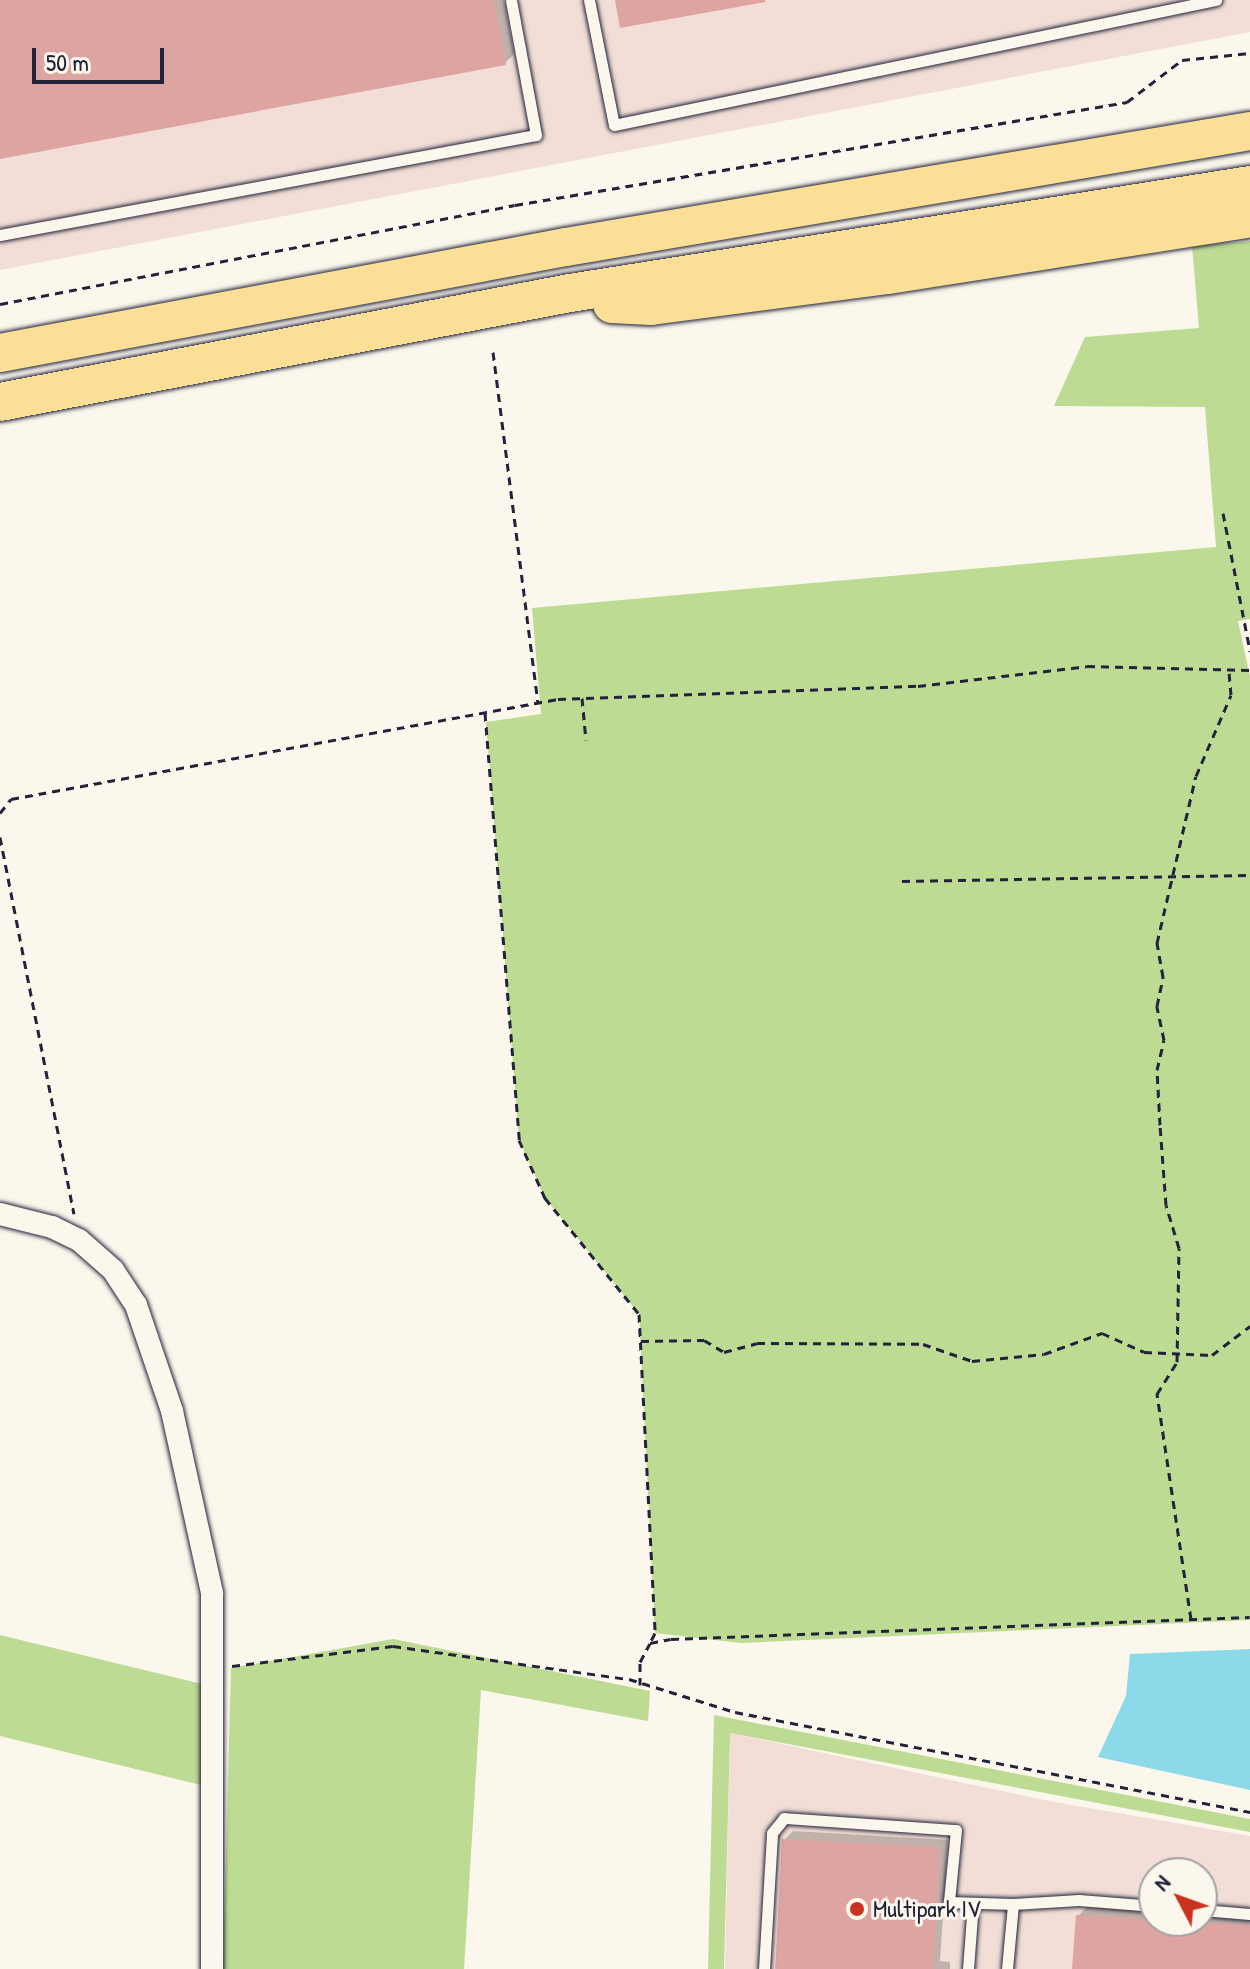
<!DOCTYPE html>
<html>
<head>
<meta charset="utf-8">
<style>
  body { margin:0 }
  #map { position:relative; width:1250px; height:1969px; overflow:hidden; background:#fbf7ec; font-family:"Patrick Hand",sans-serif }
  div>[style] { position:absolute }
  .built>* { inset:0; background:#f2ded6 }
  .green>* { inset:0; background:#bddb93 }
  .water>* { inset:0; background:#8cdae9 }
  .shadow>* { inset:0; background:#0003 }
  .building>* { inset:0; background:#dea4a2; transform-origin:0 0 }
  .path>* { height:3px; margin-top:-1.5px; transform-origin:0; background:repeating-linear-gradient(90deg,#22223b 0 8px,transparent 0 14px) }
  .roads { filter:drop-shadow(0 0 2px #22223b) drop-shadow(0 0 2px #22223b) }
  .lane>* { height:11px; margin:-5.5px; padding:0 5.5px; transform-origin:5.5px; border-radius:5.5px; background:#fbf7ec }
  .street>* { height:22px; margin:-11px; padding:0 11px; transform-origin:11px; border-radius:11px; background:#fbf7ec }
  .highway>* { height:38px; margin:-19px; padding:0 19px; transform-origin:19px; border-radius:19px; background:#fbdf96 }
  .dots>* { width:22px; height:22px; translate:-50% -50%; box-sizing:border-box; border:4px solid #fbf7ec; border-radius:50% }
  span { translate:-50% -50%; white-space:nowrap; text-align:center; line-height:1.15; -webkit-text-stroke:6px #fbf7ec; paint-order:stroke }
  .poi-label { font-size:24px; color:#22223b }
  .left { translate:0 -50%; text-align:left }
  .north { position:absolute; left:1138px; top:1857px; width:80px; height:80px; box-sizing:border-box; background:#fbf7ec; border:2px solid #a4a2a5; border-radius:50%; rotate:311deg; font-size:22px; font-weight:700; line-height:32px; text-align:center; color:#22223b }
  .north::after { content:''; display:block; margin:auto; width:28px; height:36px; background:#c8321e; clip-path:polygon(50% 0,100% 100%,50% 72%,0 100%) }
  .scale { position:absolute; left:32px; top:48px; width:132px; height:36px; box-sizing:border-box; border:4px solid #22223b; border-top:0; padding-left:10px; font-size:24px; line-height:28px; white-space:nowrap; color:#22223b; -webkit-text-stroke:6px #fbf7ec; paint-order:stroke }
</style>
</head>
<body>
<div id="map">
  <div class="built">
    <div style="clip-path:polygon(0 0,1250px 0,1250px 32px,0 270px)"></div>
    <div style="clip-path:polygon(evenodd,730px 1733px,1049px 1801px,1250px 1836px,1250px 1969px,725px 1969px,730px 1733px,1154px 1873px,1202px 1873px,1202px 1921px,1154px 1921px,1154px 1873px)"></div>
  </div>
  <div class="green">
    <div style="clip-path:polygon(1250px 241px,1250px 619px,1238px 621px,1250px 677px,1250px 1620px,741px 1643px,655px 1633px,639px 1314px,545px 1198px,519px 1140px,486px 722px,541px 714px,532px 608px,1216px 547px,1205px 407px,1054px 406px,1085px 337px,1199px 328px,1192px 246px)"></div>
    <div style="clip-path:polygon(0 1635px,206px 1685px,205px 1786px,0 1736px)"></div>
    <div style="clip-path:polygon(393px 1639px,650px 1691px,648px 1721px,481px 1690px,464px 1969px,223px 1969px,231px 1668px)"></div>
    <div style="clip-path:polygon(714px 1715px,1250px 1819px,1250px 1832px,730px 1733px,724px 1969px,708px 1969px)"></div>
  </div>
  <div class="water">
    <div style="clip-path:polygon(1250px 1649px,1250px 1790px,1098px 1757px,1126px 1696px,1130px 1654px)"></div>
  </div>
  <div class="shadow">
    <div style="clip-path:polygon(0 0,504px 0,514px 54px,505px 63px,0 157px)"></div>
    <div style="clip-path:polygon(793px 1831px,948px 1840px,940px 1961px,950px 1962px,950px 1969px,776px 1969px,784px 1840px)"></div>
    <div style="clip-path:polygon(1087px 1907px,1154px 1911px,1154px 1921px,1202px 1921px,1202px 1913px,1250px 1916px,1250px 1969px,1075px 1969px,1078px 1916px)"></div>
  </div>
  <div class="building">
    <div style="clip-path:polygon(0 0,494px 0,506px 65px,0 159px)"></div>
    <div style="clip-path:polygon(615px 0,765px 0,765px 2px,620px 28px)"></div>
    <div style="left:782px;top:1839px;width:158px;height:130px;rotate:3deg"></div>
    <div style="clip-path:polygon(1076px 1915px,1250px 1925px,1250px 1969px,1072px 1969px)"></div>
  </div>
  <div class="path">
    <div style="left:0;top:304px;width:524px;rotate:-10.88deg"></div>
    <div style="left:515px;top:205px;width:621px;rotate:-9.55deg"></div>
    <div style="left:1127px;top:102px;width:69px;rotate:-37.4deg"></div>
    <div style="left:1182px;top:60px;width:68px;rotate:-5.9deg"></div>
    <div style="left:493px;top:352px;width:354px;rotate:82.7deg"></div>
    <div style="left:1223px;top:513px;width:141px;rotate:78.9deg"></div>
    <div style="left:582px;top:698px;width:42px;rotate:84.6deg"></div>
    <div style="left:485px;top:713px;width:428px;rotate:85.4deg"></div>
    <div style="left:519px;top:1140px;width:64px;rotate:65.9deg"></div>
    <div style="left:545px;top:1198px;width:149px;rotate:51deg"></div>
    <div style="left:639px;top:1314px;width:319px;rotate:87.1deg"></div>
    <div style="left:655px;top:1633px;width:11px;rotate:117deg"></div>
    <div style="left:0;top:813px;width:18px;rotate:-52deg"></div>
    <div style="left:11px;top:799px;width:556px;rotate:-10.36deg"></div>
    <div style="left:558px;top:699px;width:360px;rotate:-2.1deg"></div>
    <div style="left:918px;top:686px;width:170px;rotate:-6.7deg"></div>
    <div style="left:1087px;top:666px;width:163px;rotate:1.4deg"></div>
    <div style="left:0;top:837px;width:384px;rotate:78.9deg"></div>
    <div style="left:902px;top:881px;width:348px;rotate:-1deg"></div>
    <div style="left:641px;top:1341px;width:63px;rotate:-0.9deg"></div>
    <div style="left:704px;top:1340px;width:23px;rotate:31deg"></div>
    <div style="left:724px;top:1352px;width:34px;rotate:-15deg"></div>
    <div style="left:757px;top:1343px;width:166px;rotate:0.3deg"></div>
    <div style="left:923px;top:1344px;width:52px;rotate:19.1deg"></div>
    <div style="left:972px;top:1361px;width:72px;rotate:-5.6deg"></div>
    <div style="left:1044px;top:1354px;width:62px;rotate:-19.9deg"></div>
    <div style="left:1102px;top:1333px;width:46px;rotate:24.3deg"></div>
    <div style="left:1144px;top:1352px;width:68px;rotate:2.5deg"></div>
    <div style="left:1212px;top:1355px;width:48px;rotate:-37.3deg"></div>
    <div style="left:1191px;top:1619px;width:228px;rotate:-98.6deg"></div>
    <div style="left:1157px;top:1394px;width:38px;rotate:-58deg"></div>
    <div style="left:1177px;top:1362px;width:114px;rotate:-89deg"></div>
    <div style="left:1179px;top:1248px;width:45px;rotate:-106.8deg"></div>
    <div style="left:1166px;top:1205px;width:80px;rotate:-94.3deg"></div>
    <div style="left:1160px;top:1125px;width:55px;rotate:-93.1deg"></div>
    <div style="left:1157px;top:1070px;width:31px;rotate:-77deg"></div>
    <div style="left:1164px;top:1040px;width:35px;rotate:-102deg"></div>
    <div style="left:1157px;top:1006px;width:30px;rotate:-78deg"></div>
    <div style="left:1163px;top:977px;width:35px;rotate:-100deg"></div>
    <div style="left:1157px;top:943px;width:171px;rotate:-76.9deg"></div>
    <div style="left:1196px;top:776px;width:88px;rotate:-66.6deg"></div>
    <div style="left:1231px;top:695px;width:23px;rotate:-95deg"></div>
    <div style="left:232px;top:1666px;width:162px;rotate:-7.1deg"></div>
    <div style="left:393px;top:1646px;width:238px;rotate:8deg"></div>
    <div style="left:629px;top:1679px;width:111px;rotate:17.3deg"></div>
    <div style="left:735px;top:1712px;width:525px;rotate:10.99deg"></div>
    <div style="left:640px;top:1685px;width:23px;rotate:-90deg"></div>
    <div style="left:640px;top:1662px;width:21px;rotate:-62deg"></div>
    <div style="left:650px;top:1643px;width:21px;rotate:-11deg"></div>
    <div style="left:671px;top:1639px;width:579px;rotate:-2.18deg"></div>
  </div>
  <div class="roads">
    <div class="lane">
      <div style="left:589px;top:0;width:127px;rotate:78.7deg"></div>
      <div style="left:614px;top:125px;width:615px;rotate:-11.73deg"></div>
      <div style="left:0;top:235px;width:545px;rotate:-10.57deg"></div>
      <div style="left:536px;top:135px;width:137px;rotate:-100.5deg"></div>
      <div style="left:1202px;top:1910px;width:48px;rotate:4.8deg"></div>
      <div style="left:764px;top:1969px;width:136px;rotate:-86.6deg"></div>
      <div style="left:772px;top:1833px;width:19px;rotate:-51deg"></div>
      <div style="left:784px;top:1818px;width:172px;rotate:4deg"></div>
      <div style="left:956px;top:1830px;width:72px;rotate:95.6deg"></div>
      <div style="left:949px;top:1902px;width:64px;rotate:1.8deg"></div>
      <div style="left:968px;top:1969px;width:66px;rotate:-85.7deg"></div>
      <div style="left:1007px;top:1969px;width:65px;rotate:-84.7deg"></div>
      <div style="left:1013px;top:1904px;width:66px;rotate:-3.5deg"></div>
      <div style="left:1079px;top:1900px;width:75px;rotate:4.6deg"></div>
    </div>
    <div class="street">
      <div style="left:0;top:1214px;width:54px;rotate:14deg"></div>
      <div style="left:52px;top:1227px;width:30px;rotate:26deg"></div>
      <div style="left:79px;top:1240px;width:45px;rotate:41.4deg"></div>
      <div style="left:113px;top:1270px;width:42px;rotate:56.7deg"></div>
      <div style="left:136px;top:1305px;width:112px;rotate:71.2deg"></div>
      <div style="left:172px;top:1411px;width:186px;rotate:77.6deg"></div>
      <div style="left:212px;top:1593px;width:376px;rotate:90deg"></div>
    </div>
    <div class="highway">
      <div style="left:612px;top:304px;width:39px;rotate:3deg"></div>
      <div style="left:651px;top:306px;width:239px;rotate:-7.5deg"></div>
      <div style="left:888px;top:275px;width:366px;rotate:-8.9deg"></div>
      <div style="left:0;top:353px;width:576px;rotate:-10.61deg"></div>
      <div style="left:566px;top:247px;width:694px;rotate:-9.63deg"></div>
      <div style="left:0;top:402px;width:580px;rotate:-10.83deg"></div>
      <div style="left:570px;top:293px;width:689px;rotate:-9.02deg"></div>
    </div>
  </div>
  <div class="dots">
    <div style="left:857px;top:1909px;background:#c8321e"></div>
  </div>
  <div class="poi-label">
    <span class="left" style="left:873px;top:1909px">Multipark IV</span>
  </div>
  <div class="north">N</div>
  <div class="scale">50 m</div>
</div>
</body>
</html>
